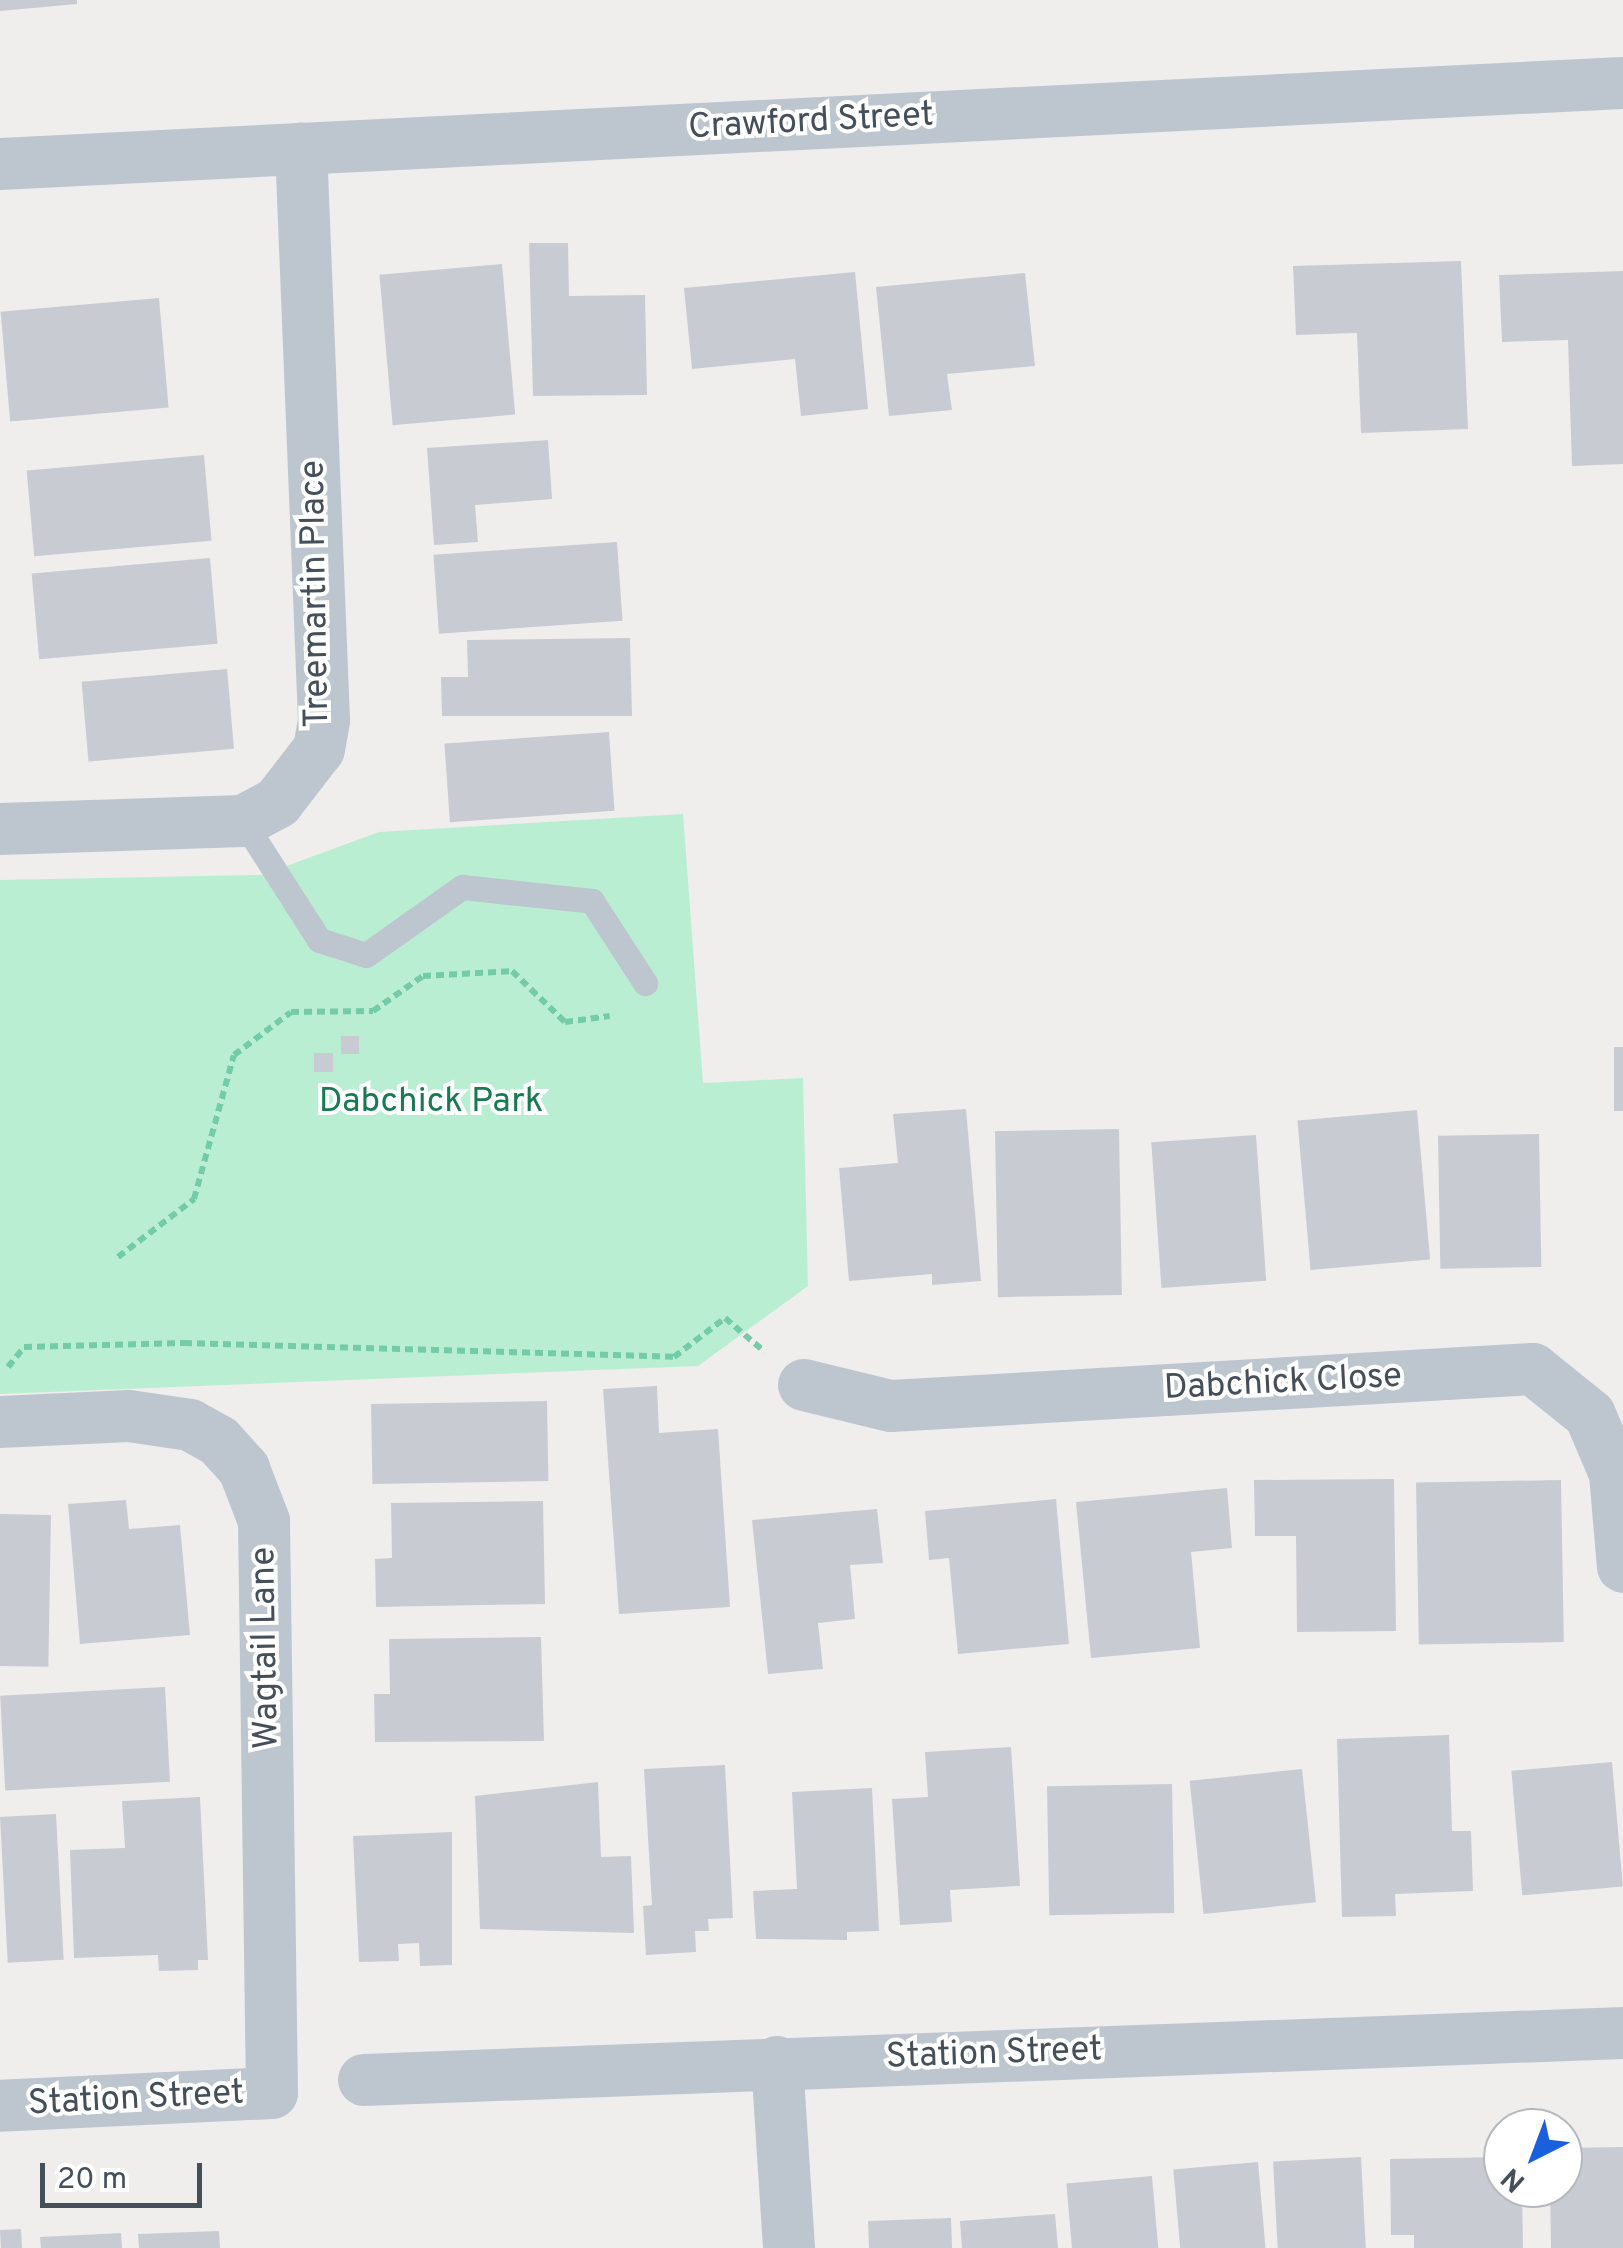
<!DOCTYPE html>
<html>
<head>
<meta charset="utf-8">
<style>
  body { margin:0 }
  #map { position:relative; width:1623px; height:2248px; overflow:hidden; background:#f0eded; font-family:Overpass,sans-serif }
  div>[style] { position:absolute }
  .green>* { inset:0; background:#baeed2 }
  .building>* { inset:0; background:#c9cbd3; transform-origin:0 0 }
  .path>* { height:6px; margin-top:-3px; transform-origin:0; background:repeating-linear-gradient(90deg,#73cba7 0 8px,transparent 0 13px) }
  .lane>* { height:25px; margin:-12.5px; padding:0 12.5px; transform-origin:12.5px; border-radius:12.5px; background:#bdc6cf }
  .street>* { height:52px; margin:-26px; padding:0 26px; transform-origin:26px; border-radius:26px; background:#bdc6cf }
  span { translate:-50% -50%; white-space:nowrap; text-align:center; line-height:1.15; -webkit-text-stroke:8px #fff; paint-order:stroke }
  .street-label { font-size:35px; color:#454f5a }
  .park-label { font-size:35px; color:#177a50 }
  .north { position:absolute; left:1483px; top:2108px; width:100px; height:100px; box-sizing:border-box; background:#fff; border:2px solid #b5b9bd; border-radius:50%; rotate:222deg; font-size:28px; font-weight:700; line-height:40px; text-align:center; color:#454f5a }
  .north::after { content:''; display:block; margin:auto; width:35px; height:45px; background:#1a60dc; clip-path:polygon(50% 0,100% 100%,50% 72%,0 100%) }
  .scale { position:absolute; left:40px; top:2163px; width:162px; height:45px; box-sizing:border-box; border:5px solid #454f5a; border-top:0; padding-left:12px; font-size:30px; line-height:35px; white-space:nowrap; color:#454f5a; -webkit-text-stroke:8px #fff; paint-order:stroke }
</style>
</head>
<body>
<div id="map">
  <div class="green">
    <div style="clip-path:polygon(683px 814px,703px 1083px,803px 1078px,808px 1286px,698px 1366px,0 1394px,0 880px,262px 875px,379px 832px)"></div>
  </div>
  <div class="building">
    <div style="clip-path:polygon(0 0,77px 0,77px 4px,0 11px)"></div>
    <div style="clip-path:polygon(529px 243px,568px 243px,569px 296px,645px 295px,647px 395px,533px 396px)"></div>
    <div style="clip-path:polygon(1461px 261px,1468px 429px,1361px 433px,1357px 333px,1296px 335px,1293px 266px)"></div>
    <div style="left:502px;top:264px;width:151px;height:123px;rotate:85deg"></div>
    <div style="clip-path:polygon(1623px 271px,1623px 464px,1572px 466px,1568px 340px,1502px 342px,1499px 275px)"></div>
    <div style="clip-path:polygon(855px 272px,868px 409px,801px 416px,795px 359px,692px 369px,684px 288px)"></div>
    <div style="clip-path:polygon(1025px 273px,1035px 366px,947px 374px,952px 410px,889px 416px,876px 287px)"></div>
    <div style="left:159px;top:298px;width:110px;height:159px;rotate:85deg"></div>
    <div style="clip-path:polygon(548px 440px,552px 499px,475px 505px,478px 542px,434px 545px,427px 448px)"></div>
    <div style="left:204px;top:455px;width:86px;height:178px;rotate:85deg"></div>
    <div style="left:617px;top:542px;width:79px;height:184px;rotate:86deg"></div>
    <div style="left:210px;top:558px;width:86px;height:179px;rotate:85deg"></div>
    <div style="clip-path:polygon(630px 638px,632px 716px,442px 716px,441px 677px,468px 677px,467px 640px)"></div>
    <div style="left:227px;top:669px;width:80px;height:146px;rotate:85deg"></div>
    <div style="left:609px;top:732px;width:79px;height:165px;rotate:86deg"></div>
    <div style="left:341px;top:1036px;width:18px;height:18px"></div>
    <div style="left:1614px;top:1047px;width:9px;height:64px"></div>
    <div style="left:314px;top:1053px;width:19px;height:19px"></div>
    <div style="clip-path:polygon(966px 1109px,981px 1281px,932px 1285px,932px 1274px,849px 1281px,839px 1168px,898px 1163px,893px 1114px)"></div>
    <div style="left:1417px;top:1110px;width:150px;height:120px;rotate:85deg"></div>
    <div style="left:1119px;top:1129px;width:166px;height:124px;rotate:89deg"></div>
    <div style="left:1539px;top:1134px;width:133px;height:101px;rotate:89deg"></div>
    <div style="left:1256px;top:1135px;width:146px;height:105px;rotate:86deg"></div>
    <div style="clip-path:polygon(657px 1386px,659px 1433px,718px 1429px,730px 1607px,619px 1614px,603px 1389px)"></div>
    <div style="left:547px;top:1401px;width:80px;height:176px;rotate:89deg"></div>
    <div style="clip-path:polygon(1394px 1479px,1396px 1631px,1297px 1632px,1296px 1536px,1255px 1536px,1254px 1480px)"></div>
    <div style="left:1561px;top:1480px;width:162px;height:145px;rotate:89deg"></div>
    <div style="clip-path:polygon(1227px 1488px,1232px 1548px,1191px 1552px,1200px 1648px,1091px 1658px,1076px 1502px)"></div>
    <div style="clip-path:polygon(1056px 1499px,1069px 1644px,958px 1654px,949px 1558px,929px 1560px,925px 1511px)"></div>
    <div style="clip-path:polygon(126px 1500px,129px 1529px,180px 1525px,190px 1635px,80px 1644px,68px 1504px)"></div>
    <div style="clip-path:polygon(543px 1501px,545px 1604px,376px 1607px,375px 1559px,392px 1558px,391px 1503px)"></div>
    <div style="clip-path:polygon(877px 1509px,883px 1563px,850px 1565px,855px 1619px,818px 1623px,823px 1669px,768px 1674px,752px 1520px)"></div>
    <div style="left:0;top:1514px;width:51px;height:152px;rotate:1deg"></div>
    <div style="clip-path:polygon(541px 1637px,544px 1741px,375px 1742px,374px 1694px,390px 1694px,389px 1639px)"></div>
    <div style="left:165px;top:1687px;width:95px;height:165px;rotate:87deg"></div>
    <div style="clip-path:polygon(1449px 1735px,1452px 1831px,1471px 1831px,1473px 1891px,1395px 1894px,1396px 1916px,1342px 1917px,1337px 1739px)"></div>
    <div style="clip-path:polygon(1011px 1747px,1020px 1886px,950px 1890px,952px 1922px,900px 1925px,892px 1799px,928px 1797px,925px 1752px)"></div>
    <div style="left:1612px;top:1762px;width:125px;height:101px;rotate:85deg"></div>
    <div style="clip-path:polygon(725px 1765px,733px 1918px,708px 1919px,709px 1931px,695px 1931px,696px 1952px,646px 1955px,643px 1906px,652px 1905px,644px 1769px)"></div>
    <div style="left:1302px;top:1769px;width:134px;height:113px;rotate:84deg"></div>
    <div style="clip-path:polygon(598px 1782px,601px 1857px,631px 1856px,634px 1933px,480px 1929px,475px 1796px)"></div>
    <div style="left:1172px;top:1784px;width:129px;height:125px;rotate:89deg"></div>
    <div style="clip-path:polygon(872px 1788px,879px 1931px,847px 1932px,847px 1940px,756px 1939px,753px 1891px,797px 1889px,792px 1792px)"></div>
    <div style="clip-path:polygon(200px 1797px,208px 1960px,198px 1960px,198px 1970px,159px 1971px,158px 1955px,74px 1958px,70px 1850px,125px 1848px,122px 1801px)"></div>
    <div style="left:56px;top:1814px;width:146px;height:56px;rotate:87deg"></div>
    <div style="clip-path:polygon(452px 1832px,452px 1965px,420px 1966px,419px 1943px,398px 1944px,399px 1961px,359px 1962px,353px 1836px)"></div>
    <div style="clip-path:polygon(1623px 2147px,1623px 2248px,1551px 2248px,1550px 2188px,1563px 2188px,1563px 2148px)"></div>
    <div style="left:1361px;top:2157px;width:91px;height:88px;rotate:87deg"></div>
    <div style="clip-path:polygon(1503px 2157px,1503px 2188px,1522px 2188px,1523px 2248px,1414px 2248px,1414px 2235px,1391px 2235px,1390px 2159px)"></div>
    <div style="left:1258px;top:2162px;width:86px;height:85px;rotate:85deg"></div>
    <div style="left:1152px;top:2176px;width:72px;height:86px;rotate:85deg"></div>
    <div style="clip-path:polygon(1055px 2214px,1058px 2248px,962px 2248px,960px 2221px)"></div>
    <div style="left:951px;top:2218px;width:30px;height:83px;rotate:88deg"></div>
    <div style="left:21px;top:2229px;width:19px;height:21px;rotate:87deg"></div>
    <div style="clip-path:polygon(219px 2231px,220px 2248px,139px 2248px,138px 2234px)"></div>
    <div style="clip-path:polygon(121px 2233px,122px 2248px,41px 2248px,40px 2237px)"></div>
  </div>
  <div class="path">
    <div style="left:118px;top:1257px;width:96px;rotate:-37.3deg"></div>
    <div style="left:194px;top:1199px;width:149px;rotate:-74.5deg"></div>
    <div style="left:234px;top:1055px;width:71px;rotate:-37deg"></div>
    <div style="left:291px;top:1012px;width:82px;rotate:-0.7deg"></div>
    <div style="left:373px;top:1011px;width:61px;rotate:-35deg"></div>
    <div style="left:423px;top:976px;width:89px;rotate:-3.2deg"></div>
    <div style="left:512px;top:971px;width:74px;rotate:43.9deg"></div>
    <div style="left:565px;top:1022px;width:45px;rotate:-7.6deg"></div>
    <div style="left:8px;top:1367px;width:26px;rotate:-51deg"></div>
    <div style="left:24px;top:1347px;width:160px;rotate:-1.4deg"></div>
    <div style="left:184px;top:1343px;width:490px;rotate:1.6deg"></div>
    <div style="left:674px;top:1357px;width:64px;rotate:-37.4deg"></div>
    <div style="left:725px;top:1318px;width:52px;rotate:40.4deg"></div>
  </div>
  <div class="lane">
    <div style="left:243px;top:821px;width:141px;rotate:57.4deg"></div>
    <div style="left:319px;top:940px;width:49px;rotate:17.7deg"></div>
    <div style="left:366px;top:955px;width:118px;rotate:-35.3deg"></div>
    <div style="left:462px;top:887px;width:131px;rotate:6.1deg"></div>
    <div style="left:592px;top:901px;width:98px;rotate:57.1deg"></div>
  </div>
  <div class="street">
    <div style="left:0;top:164px;width:1625px;rotate:-2.86deg"></div>
    <div style="left:0;top:829px;width:243px;rotate:-1.9deg"></div>
    <div style="left:243px;top:821px;width:40px;rotate:-28deg"></div>
    <div style="left:278px;top:802px;width:67px;rotate:-52.3deg"></div>
    <div style="left:319px;top:749px;width:29px;rotate:-80deg"></div>
    <div style="left:324px;top:720px;width:572px;rotate:-92.3deg"></div>
    <div style="left:804px;top:1385px;width:89px;rotate:13.6deg"></div>
    <div style="left:891px;top:1406px;width:643px;rotate:-3.3deg"></div>
    <div style="left:1533px;top:1369px;width:73px;rotate:38.9deg"></div>
    <div style="left:1590px;top:1415px;width:64px;rotate:67deg"></div>
    <div style="left:1615px;top:1474px;width:93px;rotate:85.1deg"></div>
    <div style="left:0;top:1422px;width:129px;rotate:-2.7deg"></div>
    <div style="left:129px;top:1416px;width:62px;rotate:8.4deg"></div>
    <div style="left:190px;top:1425px;width:33px;rotate:29deg"></div>
    <div style="left:219px;top:1441px;width:38px;rotate:48deg"></div>
    <div style="left:244px;top:1469px;width:56px;rotate:69deg"></div>
    <div style="left:264px;top:1521px;width:572px;rotate:89.2deg"></div>
    <div style="left:272px;top:2093px;width:272px;rotate:177.3deg"></div>
    <div style="left:777px;top:2062px;width:186px;rotate:86.3deg"></div>
    <div style="left:364px;top:2080px;width:1260px;rotate:-2.14deg"></div>
  </div>
  <div class="street-label">
    <span style="left:811px;top:122px;rotate:-3deg">Crawford Street</span>
    <span style="left:316px;top:594px;rotate:-91deg">Treemartin Place</span>
    <span style="left:1283px;top:1383px;rotate:-3deg">Dabchick Close</span>
    <span style="left:266px;top:1648px;rotate:-91deg">Wagtail Lane</span>
    <span style="left:994px;top:2054px;rotate:-2deg">Station Street</span>
    <span style="left:136px;top:2099px;rotate:-3deg">Station Street</span>
  </div>
  <div class="park-label">
    <span style="left:431px;top:1102px">Dabchick Park</span>
  </div>
  <div class="north">N</div>
  <div class="scale">20 m</div>
</div>
</body>
</html>
